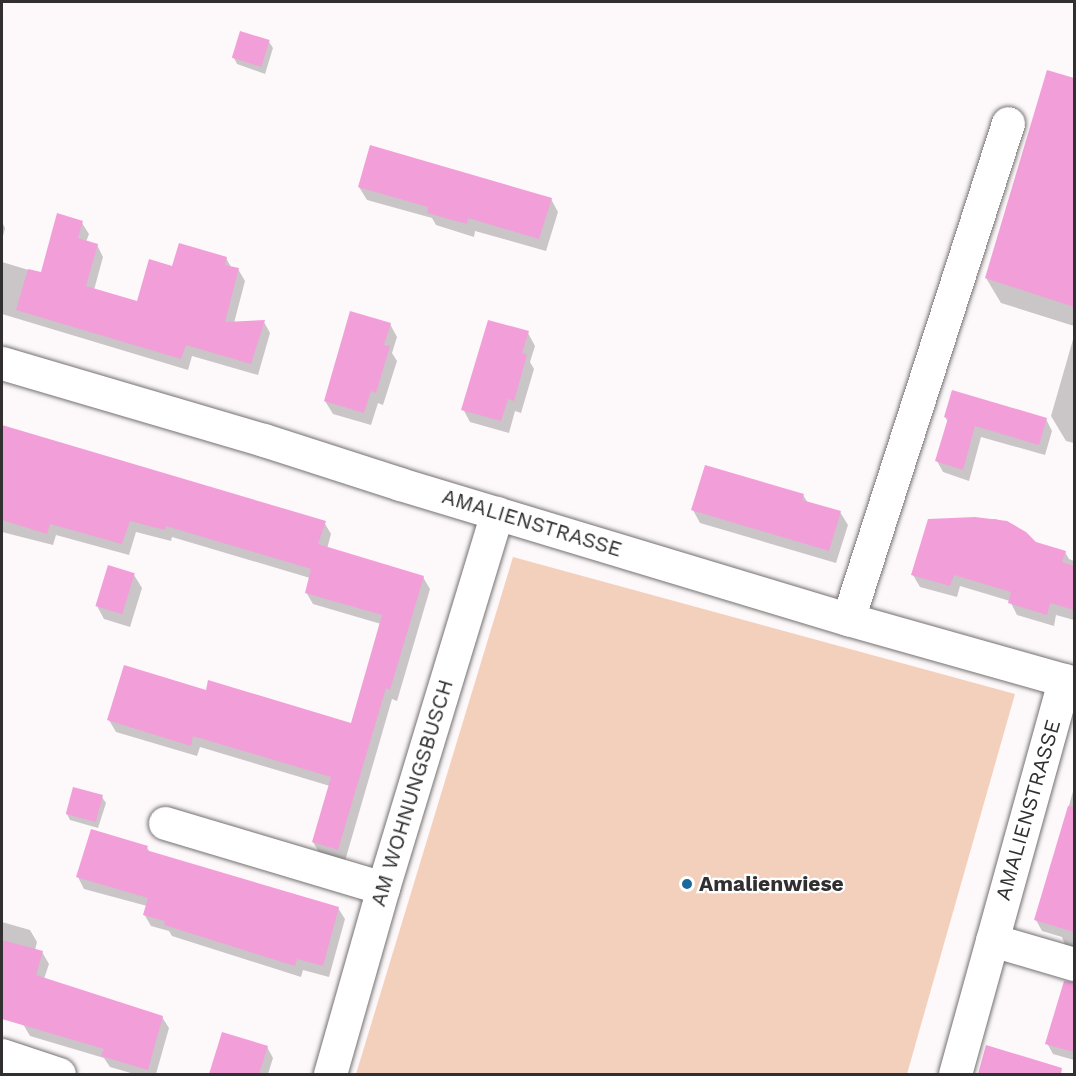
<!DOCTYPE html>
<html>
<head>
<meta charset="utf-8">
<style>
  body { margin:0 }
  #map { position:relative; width:1076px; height:1076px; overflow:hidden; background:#fdf8f9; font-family:"Work Sans",sans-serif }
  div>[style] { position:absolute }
  .green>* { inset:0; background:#f3d0bc }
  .shadow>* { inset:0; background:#0003 }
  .building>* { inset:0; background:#f29ed9; transform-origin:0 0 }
  .roads { filter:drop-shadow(0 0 2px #757272) drop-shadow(0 0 2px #757272) }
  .minor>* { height:33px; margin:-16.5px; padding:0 16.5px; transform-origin:16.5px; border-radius:16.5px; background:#fff }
  .dots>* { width:16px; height:16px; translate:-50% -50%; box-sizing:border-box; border:3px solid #fff; border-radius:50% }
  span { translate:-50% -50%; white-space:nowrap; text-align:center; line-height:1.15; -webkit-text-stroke:4.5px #fff; paint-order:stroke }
  .street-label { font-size:21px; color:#312f2f }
  .poi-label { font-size:21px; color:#312f2f; font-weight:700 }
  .left { translate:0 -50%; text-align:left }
  .frame { position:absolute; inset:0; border:3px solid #312f2f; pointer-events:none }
</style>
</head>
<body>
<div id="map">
  <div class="green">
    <div style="clip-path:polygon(513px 557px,1015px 694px,907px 1074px,356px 1074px)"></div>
  </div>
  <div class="shadow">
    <div style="clip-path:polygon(269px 42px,273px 48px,265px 74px,237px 64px,234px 58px)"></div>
    <div style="clip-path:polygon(1048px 72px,1074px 80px,1074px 326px,1001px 303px,986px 278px)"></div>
    <div style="clip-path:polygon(359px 187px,551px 199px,558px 212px,546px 251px,475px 231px,474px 237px,436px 225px,432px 218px,367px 200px)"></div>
    <div style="clip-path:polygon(2px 222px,5px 228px,2px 240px)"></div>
    <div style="clip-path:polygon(82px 223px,89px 234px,86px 242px,97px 245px,103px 257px,94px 290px,138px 303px,173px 268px,226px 258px,231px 267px,238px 269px,245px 281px,234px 323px,264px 322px,270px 333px,258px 375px,192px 356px,188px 370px,2px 314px,2px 262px,42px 274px)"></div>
    <div style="clip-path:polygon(390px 324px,397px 337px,392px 353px,397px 361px,383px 405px,378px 403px,371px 425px,333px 414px,325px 401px)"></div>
    <div style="clip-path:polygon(528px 333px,535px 346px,530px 362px,534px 369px,521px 413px,515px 411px,509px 433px,470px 422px,463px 409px)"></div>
    <div style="clip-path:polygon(1074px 336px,1074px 443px,1066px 441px,1051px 416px)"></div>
    <div style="clip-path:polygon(945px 417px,1046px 419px,1052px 431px,1045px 455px,981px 437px,969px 481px,943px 472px,937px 461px,948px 422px)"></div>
    <div style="clip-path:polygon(2px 426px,324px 522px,331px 534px,327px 549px,423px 577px,430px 589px,397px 701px,392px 699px,345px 861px,320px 854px,313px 842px,330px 786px,200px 747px,197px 756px,116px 732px,109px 720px,207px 691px,352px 724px,381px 624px,313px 604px,306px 592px,310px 578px,172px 537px,171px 541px,136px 532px,129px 555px,56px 535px,53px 545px,2px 532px)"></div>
    <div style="clip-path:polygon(803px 495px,808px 503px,840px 512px,848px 525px,836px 563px,700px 523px,693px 510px)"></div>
    <div style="clip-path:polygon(996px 519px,1016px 527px,1035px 543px,1065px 552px,1069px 559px,1074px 561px,1074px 620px,1056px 615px,1054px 626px,1017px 615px,1010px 601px,960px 586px,957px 597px,920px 587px,913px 575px,929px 520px)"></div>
    <div style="clip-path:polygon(134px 575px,142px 588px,130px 627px,104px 619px,97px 606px)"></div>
    <div style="clip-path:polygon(1074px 788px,1074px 954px,1068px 952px,1062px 937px,1042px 931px,1036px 920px)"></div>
    <div style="clip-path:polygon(102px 797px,106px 803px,98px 828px,70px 820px,67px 814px)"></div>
    <div style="clip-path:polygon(147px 847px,150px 853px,338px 908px,345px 919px,329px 977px,303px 970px,301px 977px,172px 936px,169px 931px,151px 926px,144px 914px,147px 906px,84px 889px,78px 877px)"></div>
    <div style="clip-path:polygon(2px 922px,30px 930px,37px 942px,35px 950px,42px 952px,49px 964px,44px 979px,162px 1017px,169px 1028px,156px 1074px,134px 1074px,110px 1067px,104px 1058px,30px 1036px,23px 1024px,30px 999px,2px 991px)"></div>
    <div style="clip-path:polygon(1074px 1000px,1074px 1060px,1053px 1054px,1047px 1043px)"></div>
    <div style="clip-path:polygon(223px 1034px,267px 1047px,273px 1058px,268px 1074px,211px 1074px)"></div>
    <div style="clip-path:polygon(987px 1047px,1043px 1069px,1041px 1074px,979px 1074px)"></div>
  </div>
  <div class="building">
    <div style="left:240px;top:31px;width:31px;height:28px;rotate:17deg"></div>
    <div style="clip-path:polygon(1047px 70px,1074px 78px,1074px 307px,985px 278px)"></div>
    <div style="clip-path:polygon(370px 145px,552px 198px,539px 239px,468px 218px,467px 224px,427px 213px,428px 207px,358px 187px)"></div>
    <div style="clip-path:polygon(57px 213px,83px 221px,78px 238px,98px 244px,86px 286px,137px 301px,149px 259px,172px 266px,179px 243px,227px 257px,225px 265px,239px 268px,225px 322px,265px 320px,251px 364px,186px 345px,181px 359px,16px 310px,28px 269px,41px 272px)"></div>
    <div style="clip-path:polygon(350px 311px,391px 323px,384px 345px,390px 346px,376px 393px,371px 391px,364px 413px,324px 401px)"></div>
    <div style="clip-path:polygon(488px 320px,529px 331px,522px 353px,527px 355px,514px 401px,508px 399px,501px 421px,461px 410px)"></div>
    <div style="clip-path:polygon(952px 390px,1047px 418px,1039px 445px,975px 426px,963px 470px,935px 461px,948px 418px,944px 417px)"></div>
    <div style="clip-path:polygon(2px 425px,326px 521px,318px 544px,424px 576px,390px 690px,386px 688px,338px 850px,312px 842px,331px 777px,193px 736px,191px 746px,107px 720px,124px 665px,206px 690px,208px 680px,351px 723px,382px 615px,305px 593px,311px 569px,166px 526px,165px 530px,130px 521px,122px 544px,50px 524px,47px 534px,2px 520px)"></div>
    <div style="clip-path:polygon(705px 465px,804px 494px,802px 500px,841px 511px,829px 551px,691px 510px)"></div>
    <div style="clip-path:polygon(975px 517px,1007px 521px,1026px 532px,1036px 542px,1066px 551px,1062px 562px,1074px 566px,1074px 610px,1050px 603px,1047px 615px,1008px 603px,1011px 592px,954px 575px,950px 586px,911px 575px,928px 519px)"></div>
    <div style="left:108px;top:565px;width:28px;height:43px;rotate:17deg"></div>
    <div style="left:73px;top:787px;width:31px;height:28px;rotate:15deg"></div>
    <div style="clip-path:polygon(1068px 806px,1074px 807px,1074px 932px,1034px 920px)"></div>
    <div style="clip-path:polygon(91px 829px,148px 846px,146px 850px,339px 907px,323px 966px,297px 959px,295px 966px,164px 925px,165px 921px,143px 915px,148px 898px,76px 877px)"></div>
    <div style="clip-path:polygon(2px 940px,43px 951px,36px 975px,163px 1016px,148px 1070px,101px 1056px,104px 1049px,2px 1019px)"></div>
    <div style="clip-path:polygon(1064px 981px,1074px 982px,1074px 1052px,1045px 1044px)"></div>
    <div style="clip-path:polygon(222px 1032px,268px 1046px,259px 1074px,209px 1074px)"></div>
    <div style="clip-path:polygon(986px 1045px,1062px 1068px,1061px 1074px,978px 1074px)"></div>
  </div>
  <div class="roads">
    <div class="minor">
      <div style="left:2px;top:363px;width:273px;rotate:16.4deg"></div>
      <div style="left:264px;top:440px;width:143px;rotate:17.9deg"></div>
      <div style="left:400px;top:484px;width:468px;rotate:16.8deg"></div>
      <div style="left:848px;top:619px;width:235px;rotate:15.8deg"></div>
      <div style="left:848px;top:619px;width:521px;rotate:-72.12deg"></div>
      <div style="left:165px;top:823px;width:227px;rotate:16.6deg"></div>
      <div style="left:992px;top:940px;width:85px;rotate:16.3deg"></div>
      <div style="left:2px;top:1055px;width:60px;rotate:18.4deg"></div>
      <div style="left:330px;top:1074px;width:193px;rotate:-74.1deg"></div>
      <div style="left:383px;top:888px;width:392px;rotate:-73.1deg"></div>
      <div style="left:955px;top:1074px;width:409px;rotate:-74.5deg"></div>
    </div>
  </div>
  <div class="dots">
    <div style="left:687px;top:884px;background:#1d689b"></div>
  </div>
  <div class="street-label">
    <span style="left:532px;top:523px;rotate:17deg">AMALIENSTRASSE</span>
    <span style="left:412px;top:793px;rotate:-73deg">AM WOHNUNGSBUSCH</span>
    <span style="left:1028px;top:810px;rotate:-74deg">AMALIENSTRASSE</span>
  </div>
  <div class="poi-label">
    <span class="left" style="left:699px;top:884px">Amalienwiese</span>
  </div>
  <div class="frame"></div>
</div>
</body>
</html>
